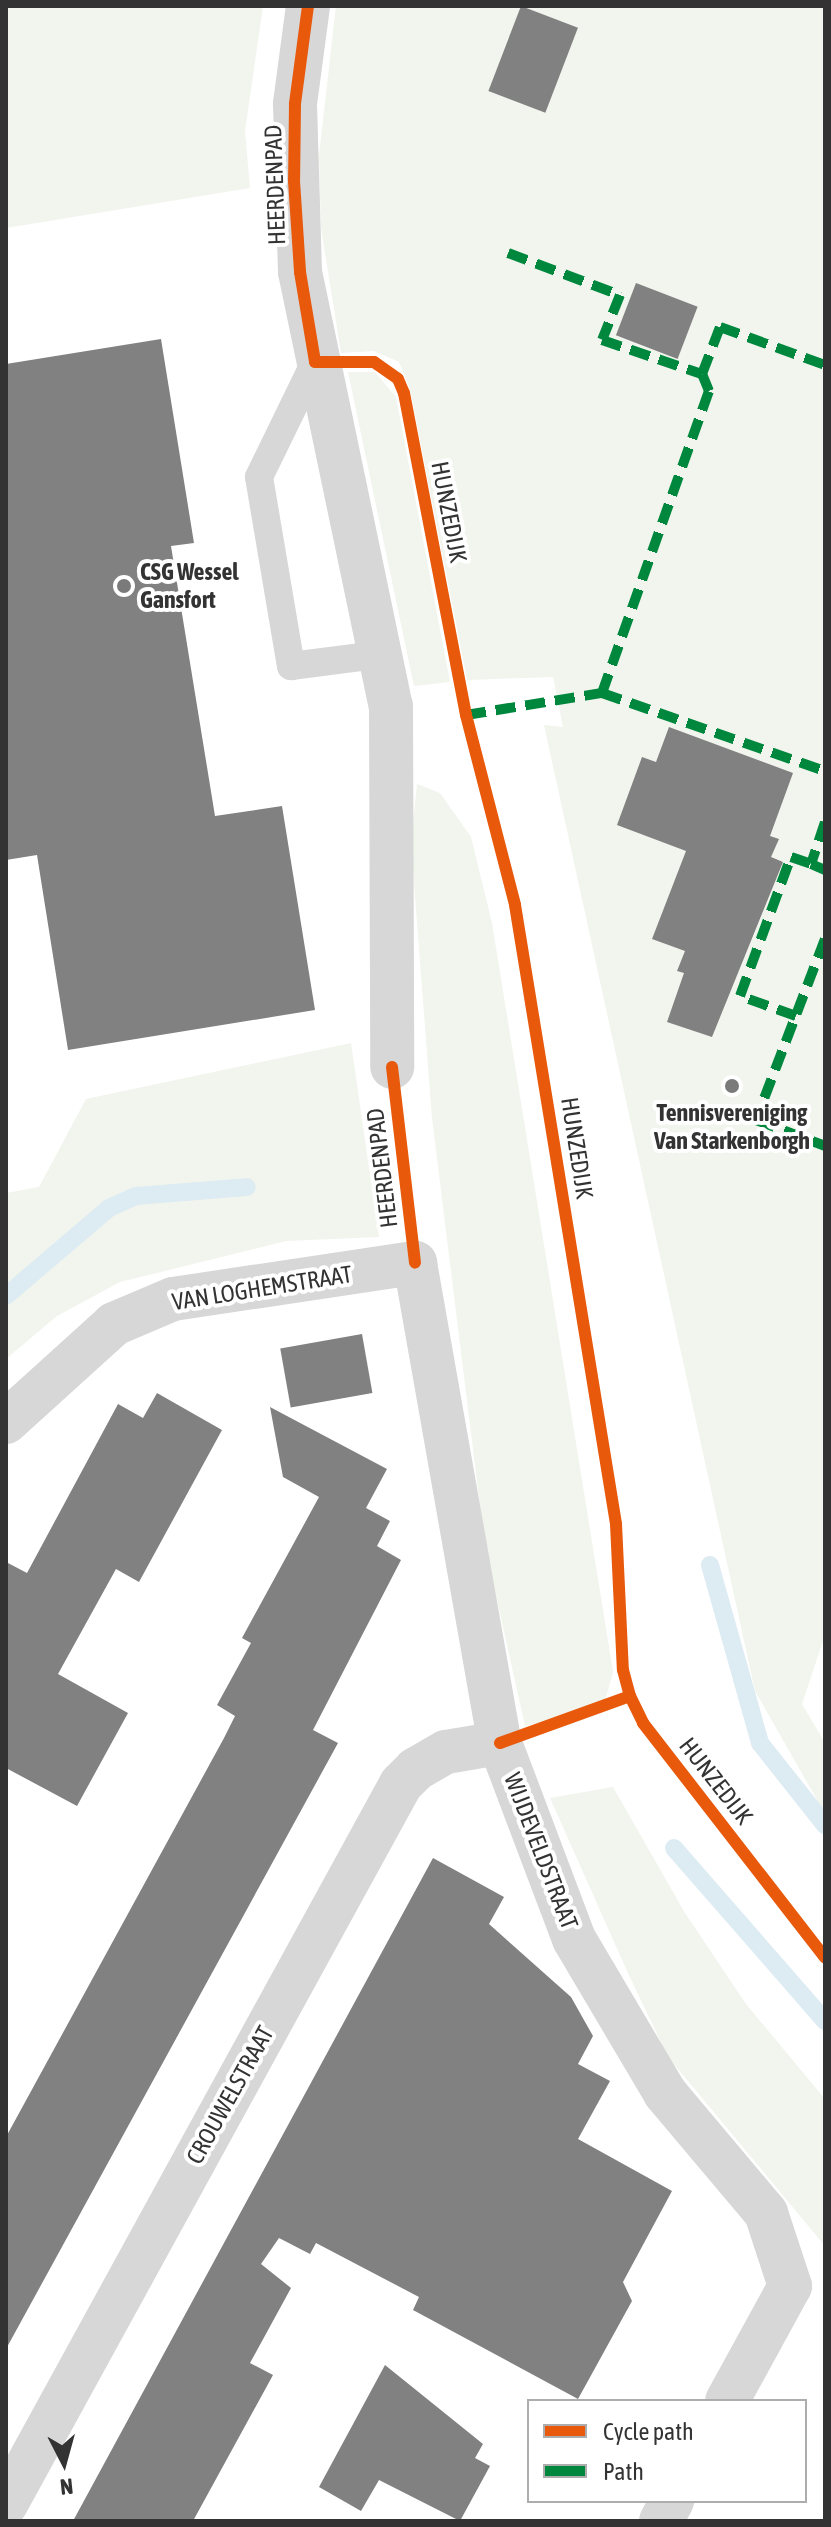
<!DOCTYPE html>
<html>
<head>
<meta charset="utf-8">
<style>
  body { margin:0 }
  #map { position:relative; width:831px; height:2527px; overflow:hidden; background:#fff; font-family:"Asap Condensed",sans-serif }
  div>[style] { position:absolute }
  .green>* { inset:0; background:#f1f5ed }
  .stream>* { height:18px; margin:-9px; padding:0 9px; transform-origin:9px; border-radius:9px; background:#ddebf3 }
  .building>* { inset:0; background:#818181; transform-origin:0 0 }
  .service>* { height:28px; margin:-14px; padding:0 14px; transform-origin:14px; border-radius:14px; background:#d7d7d7 }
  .minor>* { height:44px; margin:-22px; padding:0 22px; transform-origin:22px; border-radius:22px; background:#d7d7d7 }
  .quiet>* { height:10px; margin-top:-5px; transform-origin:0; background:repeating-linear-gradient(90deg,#00873e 0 20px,transparent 0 30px) }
  .cycleway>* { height:12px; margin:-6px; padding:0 6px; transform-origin:6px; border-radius:6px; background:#e8590c }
  .dots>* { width:22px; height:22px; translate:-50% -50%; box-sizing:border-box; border:4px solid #fff; border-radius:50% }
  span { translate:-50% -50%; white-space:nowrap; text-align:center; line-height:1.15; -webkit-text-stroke:8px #fff; paint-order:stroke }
  .street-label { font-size:24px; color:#333 }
  .poi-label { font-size:24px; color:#333; font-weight:700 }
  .left { translate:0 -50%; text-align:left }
  .frame { position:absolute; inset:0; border:8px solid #333; pointer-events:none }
  .legend { position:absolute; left:527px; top:2399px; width:280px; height:104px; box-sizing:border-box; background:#fff; border:2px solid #adadad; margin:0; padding:10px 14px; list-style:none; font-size:24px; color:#333 }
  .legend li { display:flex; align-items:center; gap:16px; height:40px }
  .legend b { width:40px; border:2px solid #adadad }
  .north { position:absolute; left:24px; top:2423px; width:80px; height:80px; -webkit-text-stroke:6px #fff; paint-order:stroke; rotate:174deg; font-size:22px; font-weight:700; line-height:32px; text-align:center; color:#333 }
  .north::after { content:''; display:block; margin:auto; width:28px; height:36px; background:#333; clip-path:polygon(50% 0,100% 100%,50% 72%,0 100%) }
</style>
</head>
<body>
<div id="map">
  <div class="green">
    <div style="clip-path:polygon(6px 6px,263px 6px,245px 131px,250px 188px,6px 228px)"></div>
    <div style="clip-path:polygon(336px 6px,825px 6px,825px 1635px,802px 1704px,825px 1743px,825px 1814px,755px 1691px,544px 725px,563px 727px,553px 677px,467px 680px,410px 389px,399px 362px,374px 351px,341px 353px,321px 228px,319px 155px)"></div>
    <div style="clip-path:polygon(348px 372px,375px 372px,396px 397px,450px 682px,414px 686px)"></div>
    <div style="clip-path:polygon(417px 784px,440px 793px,471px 837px,492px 923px,613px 1672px,603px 1708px,525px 1726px,485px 1546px,432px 1118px,411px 844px)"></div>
    <div style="clip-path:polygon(351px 1043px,379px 1237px,286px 1241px,120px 1282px,57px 1316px,6px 1359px,6px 1193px,39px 1187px,86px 1099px)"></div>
    <div style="clip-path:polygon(613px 1787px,685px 1913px,746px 2004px,825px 2099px,825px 2246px,668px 2057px,627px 1971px,550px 1798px)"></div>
  </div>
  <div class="stream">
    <div style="left:6px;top:1296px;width:135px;rotate:-40.5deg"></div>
    <div style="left:109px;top:1208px;width:30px;rotate:-24deg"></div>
    <div style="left:136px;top:1196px;width:111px;rotate:-4.6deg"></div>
    <div style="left:710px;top:1565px;width:185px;rotate:74.3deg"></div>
    <div style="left:760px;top:1743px;width:105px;rotate:51.6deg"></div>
    <div style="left:674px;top:1848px;width:230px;rotate:48.9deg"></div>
  </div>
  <div class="building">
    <div style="left:521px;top:6px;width:61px;height:91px;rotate:21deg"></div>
    <div style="left:636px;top:283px;width:66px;height:56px;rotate:21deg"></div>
    <div style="clip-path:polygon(161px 339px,194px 543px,171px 546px,215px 816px,282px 806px,315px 1010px,68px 1050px,37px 855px,6px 860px,6px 364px)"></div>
    <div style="clip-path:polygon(669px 727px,793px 773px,770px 836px,779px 839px,771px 857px,783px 862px,712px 1037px,667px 1022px,684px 973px,677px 971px,685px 951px,652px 939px,686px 851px,617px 825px,642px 757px,656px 762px)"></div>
    <div style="left:362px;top:1334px;width:60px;height:83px;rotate:80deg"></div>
    <div style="clip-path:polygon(157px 1393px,222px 1430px,139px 1582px,116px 1569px,58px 1674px,128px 1713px,77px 1806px,6px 1768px,6px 1562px,27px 1573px,118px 1404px,143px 1418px)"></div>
    <div style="clip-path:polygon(270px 1407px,387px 1469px,366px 1508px,390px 1521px,377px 1546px,401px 1560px,313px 1730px,338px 1743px,6px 2349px,6px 2137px,224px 1738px,235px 1716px,217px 1705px,251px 1643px,242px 1638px,319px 1497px,283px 1477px)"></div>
    <div style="clip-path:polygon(433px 1858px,504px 1897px,489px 1924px,571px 1997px,593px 2036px,578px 2064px,610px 2081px,578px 2139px,672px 2191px,623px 2282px,632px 2301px,578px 2399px,413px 2310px,419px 2297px,316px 2243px,310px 2254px,279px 2238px,261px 2264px,291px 2288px,250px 2363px,273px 2375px,193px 2521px,73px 2521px)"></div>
    <div style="clip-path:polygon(385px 2365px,483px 2444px,475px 2458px,490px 2466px,460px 2521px,379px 2480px,361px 2511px,319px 2487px)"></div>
  </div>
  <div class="service">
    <div style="left:315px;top:362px;width:128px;rotate:116deg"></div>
    <div style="left:259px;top:477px;width:192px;rotate:80.4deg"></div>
    <div style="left:291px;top:666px;width:93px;rotate:-7.4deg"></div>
  </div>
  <div class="minor">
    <div style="left:308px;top:6px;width:99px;rotate:97.6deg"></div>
    <div style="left:295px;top:104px;width:168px;rotate:88.3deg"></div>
    <div style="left:300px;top:272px;width:443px;rotate:78.2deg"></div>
    <div style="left:391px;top:706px;width:361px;rotate:89.8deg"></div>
    <div style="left:6px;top:1422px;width:146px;rotate:-42.2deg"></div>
    <div style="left:114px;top:1324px;width:64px;rotate:-23deg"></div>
    <div style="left:173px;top:1299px;width:245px;rotate:-8.5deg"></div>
    <div style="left:415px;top:1263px;width:487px;rotate:80deg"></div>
    <div style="left:500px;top:1743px;width:210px;rotate:69.3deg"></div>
    <div style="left:574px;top:1939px;width:179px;rotate:59.4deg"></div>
    <div style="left:665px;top:2093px;width:157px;rotate:49.9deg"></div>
    <div style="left:766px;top:2213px;width:77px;rotate:71.8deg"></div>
    <div style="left:790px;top:2286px;width:131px;rotate:118.7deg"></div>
    <div style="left:6px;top:2504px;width:821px;rotate:-61.25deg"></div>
    <div style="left:401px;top:1784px;width:21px;rotate:-45deg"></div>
    <div style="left:416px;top:1769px;width:34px;rotate:-30deg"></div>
    <div style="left:446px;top:1752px;width:55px;rotate:-9.5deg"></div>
    <div style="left:661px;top:2521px;width:23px;rotate:-61deg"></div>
  </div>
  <div class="quiet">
    <div style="left:508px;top:253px;width:120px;rotate:20.6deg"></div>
    <div style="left:620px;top:295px;width:48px;rotate:111.8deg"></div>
    <div style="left:602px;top:340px;width:106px;rotate:18.8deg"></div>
    <div style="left:602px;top:693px;width:320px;rotate:-70.5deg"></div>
    <div style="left:709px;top:391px;width:18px;rotate:-112deg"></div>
    <div style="left:702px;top:374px;width:50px;rotate:-69deg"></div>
    <div style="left:720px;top:327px;width:112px;rotate:19.9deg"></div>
    <div style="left:466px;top:715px;width:138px;rotate:-9.2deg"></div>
    <div style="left:602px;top:693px;width:236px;rotate:19.3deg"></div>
    <div style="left:825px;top:822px;width:44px;rotate:108.4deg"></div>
    <div style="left:811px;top:864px;width:15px;rotate:23deg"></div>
    <div style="left:825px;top:939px;width:194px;rotate:110.9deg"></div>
    <div style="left:756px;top:1120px;width:74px;rotate:20.6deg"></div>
    <div style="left:796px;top:1016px;width:59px;rotate:-160.3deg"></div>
    <div style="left:740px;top:996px;width:148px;rotate:-69.9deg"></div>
    <div style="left:791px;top:857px;width:21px;rotate:19deg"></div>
  </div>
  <div class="cycleway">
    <div style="left:308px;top:6px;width:99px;rotate:97.6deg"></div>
    <div style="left:295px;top:104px;width:77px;rotate:90.7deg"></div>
    <div style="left:294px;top:181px;width:91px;rotate:86.2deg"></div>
    <div style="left:300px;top:272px;width:91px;rotate:80.5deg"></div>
    <div style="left:315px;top:362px;width:59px"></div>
    <div style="left:374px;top:362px;width:29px;rotate:35deg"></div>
    <div style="left:398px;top:379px;width:15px;rotate:67deg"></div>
    <div style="left:404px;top:393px;width:328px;rotate:79.1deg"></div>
    <div style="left:466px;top:715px;width:196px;rotate:75.5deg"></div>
    <div style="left:515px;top:905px;width:627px;rotate:80.73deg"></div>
    <div style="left:616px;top:1524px;width:146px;rotate:87.3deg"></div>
    <div style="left:623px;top:1670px;width:27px;rotate:75deg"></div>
    <div style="left:630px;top:1696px;width:30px;rotate:64deg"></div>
    <div style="left:643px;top:1723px;width:297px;rotate:52.2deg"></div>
    <div style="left:392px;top:1067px;width:197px;rotate:83.3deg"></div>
    <div style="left:500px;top:1743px;width:138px;rotate:-19.9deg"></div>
  </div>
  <div class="dots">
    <div style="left:124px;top:586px;background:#7a7a7a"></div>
    <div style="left:732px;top:1086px;background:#7a7a7a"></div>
  </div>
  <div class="street-label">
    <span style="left:275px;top:185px;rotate:-92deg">HEERDENPAD</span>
    <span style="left:449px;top:512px;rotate:79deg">HUNZEDIJK</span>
    <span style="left:577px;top:1148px;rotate:81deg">HUNZEDIJK</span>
    <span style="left:382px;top:1168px;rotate:-97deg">HEERDENPAD</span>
    <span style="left:262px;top:1288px;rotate:-9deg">VAN LOGHEMSTRAAT</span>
    <span style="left:716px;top:1781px;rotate:52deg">HUNZEDIJK</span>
    <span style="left:541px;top:1851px;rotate:69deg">WIJDEVELDSTRAAT</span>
    <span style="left:230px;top:2095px;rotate:-61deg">CROUWELSTRAAT</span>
  </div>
  <div class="poi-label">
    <span class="left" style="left:140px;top:586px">CSG Wessel<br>Gansfort</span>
    <span style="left:732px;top:1127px">Tennisvereniging<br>Van Starkenborgh</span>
  </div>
  <div class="frame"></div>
  <ul class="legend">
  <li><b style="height:10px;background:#e8590c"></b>Cycle path</li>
  <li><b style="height:10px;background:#00873e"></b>Path</li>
  </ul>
  <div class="north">N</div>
</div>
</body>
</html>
